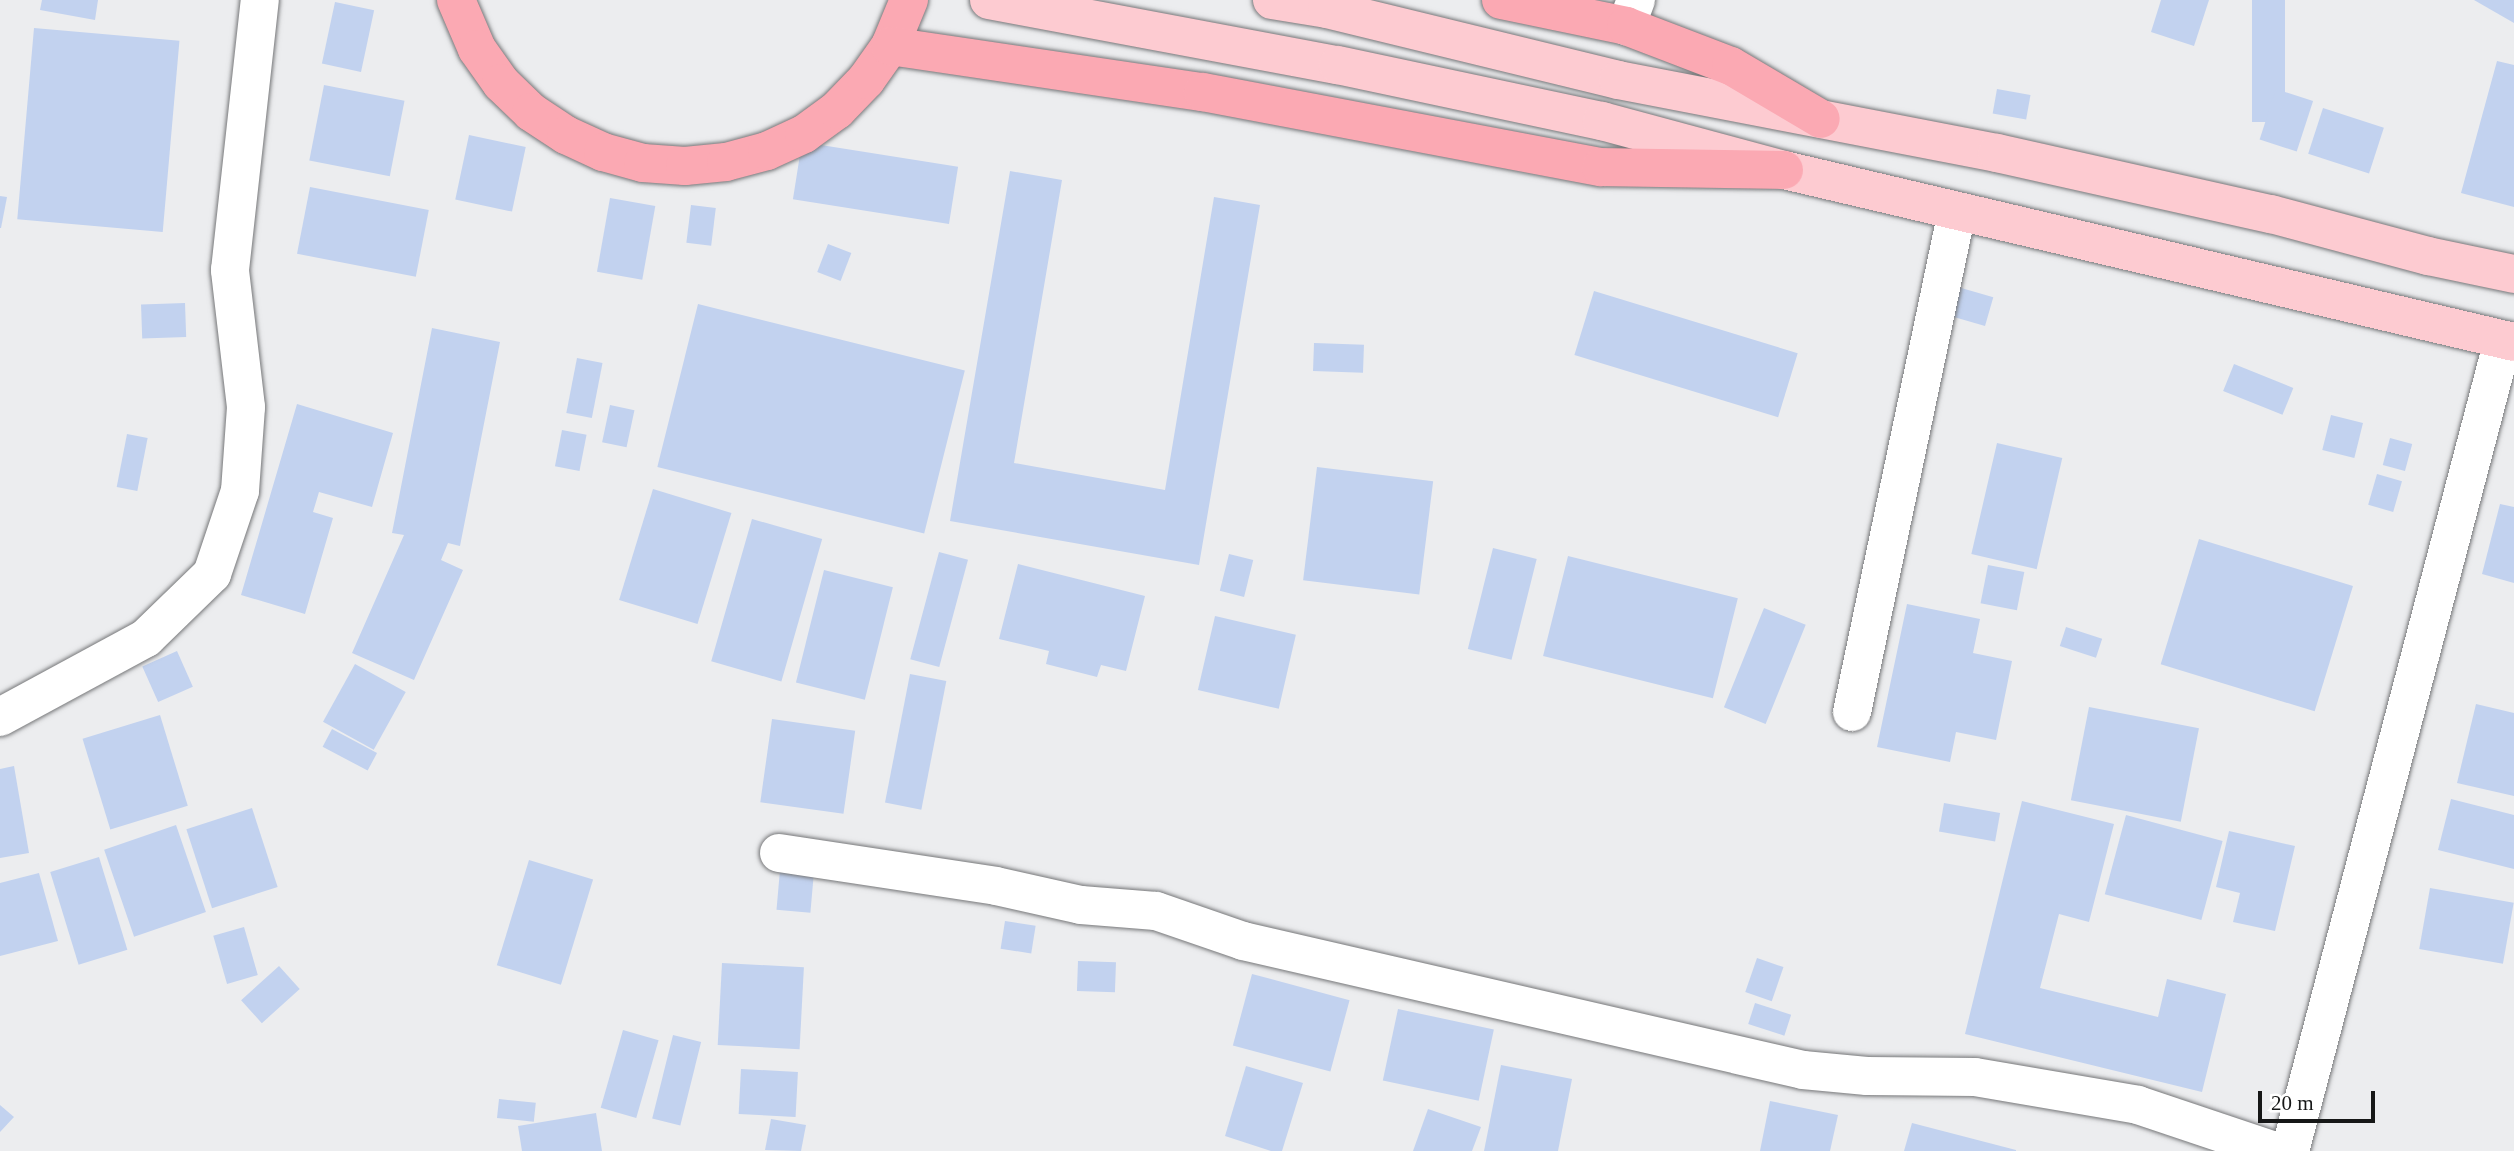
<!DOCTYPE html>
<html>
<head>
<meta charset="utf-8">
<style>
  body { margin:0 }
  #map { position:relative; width:2514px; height:1151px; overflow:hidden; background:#ecedef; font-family:Georgia,serif }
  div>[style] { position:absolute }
  .building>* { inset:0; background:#c2d2ef; transform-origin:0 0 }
  .roads { filter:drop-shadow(0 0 2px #767779) drop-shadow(0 0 2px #767779) }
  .minor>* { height:38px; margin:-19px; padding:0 19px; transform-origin:19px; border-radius:19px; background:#fff }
  .major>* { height:38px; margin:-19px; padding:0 19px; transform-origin:19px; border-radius:19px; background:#fdcbd1 }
  .highway>* { height:38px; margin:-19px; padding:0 19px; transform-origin:19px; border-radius:19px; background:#fba9b3 }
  span { translate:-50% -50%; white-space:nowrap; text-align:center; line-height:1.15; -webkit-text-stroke:6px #fff; paint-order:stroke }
  .scale { position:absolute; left:2258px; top:1091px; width:117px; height:32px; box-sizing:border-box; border:4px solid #161717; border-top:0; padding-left:9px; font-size:21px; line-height:24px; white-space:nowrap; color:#161717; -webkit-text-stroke:5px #fff; paint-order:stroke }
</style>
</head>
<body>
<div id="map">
  <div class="building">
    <div style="clip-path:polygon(42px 0,98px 0,95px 20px,40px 10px)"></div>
    <div style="clip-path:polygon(2161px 0,2209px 0,2194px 46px,2151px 32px)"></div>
    <div style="left:2252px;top:0;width:33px;height:122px"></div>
    <div style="clip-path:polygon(2474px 0,2514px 0,2514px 23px)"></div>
    <div style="left:335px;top:2px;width:40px;height:63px;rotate:12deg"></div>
    <div style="left:34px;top:28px;width:146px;height:192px;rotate:5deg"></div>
    <div style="clip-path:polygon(2497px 61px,2514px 65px,2514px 207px,2461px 193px)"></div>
    <div style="left:324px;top:85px;width:82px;height:77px;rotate:11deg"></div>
    <div style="left:1997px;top:89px;width:34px;height:25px;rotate:10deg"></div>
    <div style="left:2276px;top:89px;width:39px;height:53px;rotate:18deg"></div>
    <div style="left:2323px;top:108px;width:64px;height:48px;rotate:18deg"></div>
    <div style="left:469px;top:135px;width:58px;height:66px;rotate:12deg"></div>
    <div style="left:802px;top:142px;width:158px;height:58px;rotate:9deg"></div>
    <div style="clip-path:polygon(1010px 171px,1062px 180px,1014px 463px,1165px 490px,1214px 197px,1260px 205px,1199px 565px,950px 521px)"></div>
    <div style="left:310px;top:187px;width:121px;height:68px;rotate:11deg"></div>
    <div style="clip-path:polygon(0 196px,7px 197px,1px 228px,0 228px)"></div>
    <div style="left:610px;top:198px;width:46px;height:75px;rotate:10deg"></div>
    <div style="left:691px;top:205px;width:25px;height:38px;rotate:7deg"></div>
    <div style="left:828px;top:244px;width:25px;height:30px;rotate:21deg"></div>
    <div style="left:1951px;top:285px;width:44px;height:30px;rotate:16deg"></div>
    <div style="left:1594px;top:291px;width:213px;height:67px;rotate:17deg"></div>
    <div style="left:185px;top:303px;width:34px;height:44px;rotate:88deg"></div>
    <div style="left:698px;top:304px;width:275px;height:168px;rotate:14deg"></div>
    <div style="clip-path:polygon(432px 328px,500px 342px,460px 546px,448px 543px,441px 560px,463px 570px,414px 680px,352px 653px,404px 535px,392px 533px)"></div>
    <div style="left:1314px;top:343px;width:50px;height:28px;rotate:2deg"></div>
    <div style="left:577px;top:358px;width:26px;height:56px;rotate:11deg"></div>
    <div style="left:2234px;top:364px;width:64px;height:29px;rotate:22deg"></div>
    <div style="clip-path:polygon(297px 404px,393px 433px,372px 507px,319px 492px,313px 512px,333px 518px,305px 614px,241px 595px)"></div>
    <div style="left:610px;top:405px;width:25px;height:38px;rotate:12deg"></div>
    <div style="left:2331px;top:415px;width:33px;height:36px;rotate:14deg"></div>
    <div style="left:562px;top:430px;width:25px;height:37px;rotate:11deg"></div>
    <div style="left:127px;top:434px;width:21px;height:54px;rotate:11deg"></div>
    <div style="left:2390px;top:438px;width:23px;height:28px;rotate:15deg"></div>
    <div style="left:1997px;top:443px;width:67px;height:114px;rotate:13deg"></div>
    <div style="left:1317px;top:467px;width:117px;height:114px;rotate:7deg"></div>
    <div style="left:2377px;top:474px;width:26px;height:32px;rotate:16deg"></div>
    <div style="left:653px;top:489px;width:82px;height:116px;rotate:17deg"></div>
    <div style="clip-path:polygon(2500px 504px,2514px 507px,2514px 583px,2482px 574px)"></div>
    <div style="left:752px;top:519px;width:73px;height:148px;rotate:16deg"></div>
    <div style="left:2199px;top:539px;width:161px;height:131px;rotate:17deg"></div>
    <div style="left:1493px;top:548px;width:45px;height:104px;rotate:14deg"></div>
    <div style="left:939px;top:552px;width:30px;height:111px;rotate:15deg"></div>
    <div style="left:1229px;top:554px;width:25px;height:38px;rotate:14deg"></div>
    <div style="left:1568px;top:556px;width:175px;height:103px;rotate:14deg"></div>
    <div style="clip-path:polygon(1018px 564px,1145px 596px,1126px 671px,1101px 665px,1097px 677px,1046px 664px,1049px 651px,999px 639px)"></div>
    <div style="left:1988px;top:565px;width:37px;height:39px;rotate:11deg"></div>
    <div style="left:824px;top:570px;width:71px;height:116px;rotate:14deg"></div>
    <div style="clip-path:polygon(1907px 604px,1980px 619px,1973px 653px,2012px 661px,1996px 740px,1956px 732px,1950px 762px,1877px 747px)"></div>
    <div style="left:1764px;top:608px;width:45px;height:107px;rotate:22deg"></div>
    <div style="left:1215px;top:616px;width:83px;height:76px;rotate:13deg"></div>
    <div style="left:2066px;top:627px;width:38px;height:20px;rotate:18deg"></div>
    <div style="left:177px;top:651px;width:39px;height:38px;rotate:66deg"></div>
    <div style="left:355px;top:664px;width:58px;height:66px;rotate:29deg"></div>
    <div style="left:910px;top:674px;width:37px;height:131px;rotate:11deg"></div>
    <div style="clip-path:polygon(2476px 704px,2514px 713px,2514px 796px,2457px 783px)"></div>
    <div style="left:2089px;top:707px;width:112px;height:95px;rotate:11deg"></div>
    <div style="left:160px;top:715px;width:95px;height:81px;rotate:73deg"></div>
    <div style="left:772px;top:719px;width:84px;height:84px;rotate:8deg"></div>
    <div style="left:332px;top:729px;width:51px;height:20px;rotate:28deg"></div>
    <div style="clip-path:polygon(14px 766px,29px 853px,0 858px,0 769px)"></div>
    <div style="clip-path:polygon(2451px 799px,2514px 815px,2514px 869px,2438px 850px)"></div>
    <div style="clip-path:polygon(2022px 801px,2114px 824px,2089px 922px,2059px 914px,2040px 988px,2158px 1017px,2167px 979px,2226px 994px,2202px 1092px,1965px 1034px)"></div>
    <div style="left:1944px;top:803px;width:57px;height:29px;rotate:10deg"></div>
    <div style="left:252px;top:808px;width:83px;height:69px;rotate:72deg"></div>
    <div style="left:2126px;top:815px;width:100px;height:82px;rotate:15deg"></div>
    <div style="left:176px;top:825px;width:92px;height:76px;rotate:71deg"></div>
    <div style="clip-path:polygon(2229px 831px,2295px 846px,2275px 931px,2233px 922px,2240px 893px,2216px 887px)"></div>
    <div style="left:99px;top:857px;width:97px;height:51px;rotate:73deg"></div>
    <div style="left:529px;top:860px;width:67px;height:110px;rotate:17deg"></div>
    <div style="left:780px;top:870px;width:34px;height:40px;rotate:5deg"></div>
    <div style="clip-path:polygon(39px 873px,58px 941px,0 956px,0 883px)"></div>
    <div style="left:2430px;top:888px;width:85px;height:62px;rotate:10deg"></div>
    <div style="left:1005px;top:921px;width:31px;height:28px;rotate:9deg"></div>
    <div style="left:244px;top:927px;width:50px;height:32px;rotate:74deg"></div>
    <div style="left:1757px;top:958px;width:28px;height:36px;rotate:19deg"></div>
    <div style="left:1078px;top:961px;width:38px;height:30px;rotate:2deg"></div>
    <div style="left:722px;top:963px;width:82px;height:82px;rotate:3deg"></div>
    <div style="left:279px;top:966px;width:31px;height:51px;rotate:48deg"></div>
    <div style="left:1252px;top:974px;width:101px;height:74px;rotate:15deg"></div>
    <div style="left:1755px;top:1003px;width:38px;height:22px;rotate:18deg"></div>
    <div style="left:1398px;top:1009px;width:98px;height:73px;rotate:12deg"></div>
    <div style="left:623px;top:1030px;width:37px;height:81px;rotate:16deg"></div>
    <div style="left:673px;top:1035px;width:29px;height:86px;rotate:14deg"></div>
    <div style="clip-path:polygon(1501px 1065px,1572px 1079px,1558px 1151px,1484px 1151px)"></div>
    <div style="clip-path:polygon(1246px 1066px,1303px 1083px,1282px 1151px,1271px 1151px,1225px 1136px)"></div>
    <div style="left:741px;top:1069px;width:57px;height:45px;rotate:3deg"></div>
    <div style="left:499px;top:1099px;width:37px;height:19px;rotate:6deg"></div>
    <div style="clip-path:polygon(1770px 1101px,1838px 1115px,1830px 1151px,1760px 1151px)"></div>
    <div style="clip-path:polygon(0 1105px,14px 1117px,0 1132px)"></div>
    <div style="clip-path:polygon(1428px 1109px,1481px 1127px,1472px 1151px,1413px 1151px)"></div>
    <div style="clip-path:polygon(596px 1113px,602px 1151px,522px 1151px,518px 1126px)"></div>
    <div style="clip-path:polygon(771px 1119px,806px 1125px,801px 1151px,765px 1150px)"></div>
    <div style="clip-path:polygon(1912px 1123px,2016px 1150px,2016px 1151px,1904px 1151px)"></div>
  </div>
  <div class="roads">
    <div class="minor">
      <div style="left:1626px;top:26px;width:28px;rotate:-69deg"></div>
      <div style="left:1852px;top:712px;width:512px;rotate:-78.16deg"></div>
      <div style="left:0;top:717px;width:166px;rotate:-28.4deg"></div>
      <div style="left:146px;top:638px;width:92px;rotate:-44.1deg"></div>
      <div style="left:212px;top:574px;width:88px;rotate:-71.4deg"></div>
      <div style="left:240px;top:491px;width:84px;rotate:-85.9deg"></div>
      <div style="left:246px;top:407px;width:138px;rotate:-96.7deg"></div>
      <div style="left:230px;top:270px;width:272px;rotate:-83.7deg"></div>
      <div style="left:779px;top:853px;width:219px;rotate:8.6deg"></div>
      <div style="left:996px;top:886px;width:87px;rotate:12.6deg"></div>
      <div style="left:1081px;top:905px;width:75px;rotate:4.6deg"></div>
      <div style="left:1156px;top:911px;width:92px;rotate:19deg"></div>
      <div style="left:1243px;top:941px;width:575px;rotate:12.97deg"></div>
      <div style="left:1803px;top:1070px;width:64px;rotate:5.4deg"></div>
      <div style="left:1867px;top:1076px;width:108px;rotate:0.5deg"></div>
      <div style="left:1975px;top:1077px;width:165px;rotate:9.7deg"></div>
      <div style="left:2138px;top:1105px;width:145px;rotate:18.6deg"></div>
      <div style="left:2290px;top:1151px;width:839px;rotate:-75.28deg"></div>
    </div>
    <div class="major">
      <div style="left:989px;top:0;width:355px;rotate:10.6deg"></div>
      <div style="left:1338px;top:65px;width:270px;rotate:12deg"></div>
      <div style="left:1602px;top:121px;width:188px;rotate:15.1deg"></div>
      <div style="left:1784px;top:170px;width:750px;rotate:13.26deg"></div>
      <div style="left:1272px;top:0;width:56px;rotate:9.3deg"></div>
      <div style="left:1327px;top:9px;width:300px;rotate:13.7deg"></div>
      <div style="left:1618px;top:80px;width:386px;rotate:10.9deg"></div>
      <div style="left:1997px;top:153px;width:281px;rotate:12.6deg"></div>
      <div style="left:2271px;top:214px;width:163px;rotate:15deg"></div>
      <div style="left:2428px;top:256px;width:88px;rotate:11.8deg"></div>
    </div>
    <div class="highway">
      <div style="left:456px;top:0;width:53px;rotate:66.8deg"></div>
      <div style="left:477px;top:49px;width:42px;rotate:54.8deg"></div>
      <div style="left:501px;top:83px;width:42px;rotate:44deg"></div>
      <div style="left:531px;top:112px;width:42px;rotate:33.3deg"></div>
      <div style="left:566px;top:135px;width:41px;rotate:24.7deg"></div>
      <div style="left:603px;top:152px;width:41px;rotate:15.4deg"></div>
      <div style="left:643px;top:163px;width:42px;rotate:4.1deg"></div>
      <div style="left:685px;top:166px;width:41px;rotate:-5.6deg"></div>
      <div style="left:726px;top:162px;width:42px;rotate:-15deg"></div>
      <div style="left:767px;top:151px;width:41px;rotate:-24.7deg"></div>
      <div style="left:804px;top:134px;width:41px;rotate:-36deg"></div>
      <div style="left:837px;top:110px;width:42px;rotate:-46deg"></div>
      <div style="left:866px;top:80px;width:42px;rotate:-54.8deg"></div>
      <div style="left:890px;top:46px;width:50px;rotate:-67.6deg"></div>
      <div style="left:1501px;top:0;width:128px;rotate:11.7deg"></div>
      <div style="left:1626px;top:26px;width:112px;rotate:20.9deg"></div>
      <div style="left:1731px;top:66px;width:104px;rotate:30.5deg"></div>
      <div style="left:890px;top:46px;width:316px;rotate:8.4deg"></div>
      <div style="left:1203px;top:92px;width:405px;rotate:10.7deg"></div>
      <div style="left:1601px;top:167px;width:183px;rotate:0.9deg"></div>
    </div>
  </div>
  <div class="scale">20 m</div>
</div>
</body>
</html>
